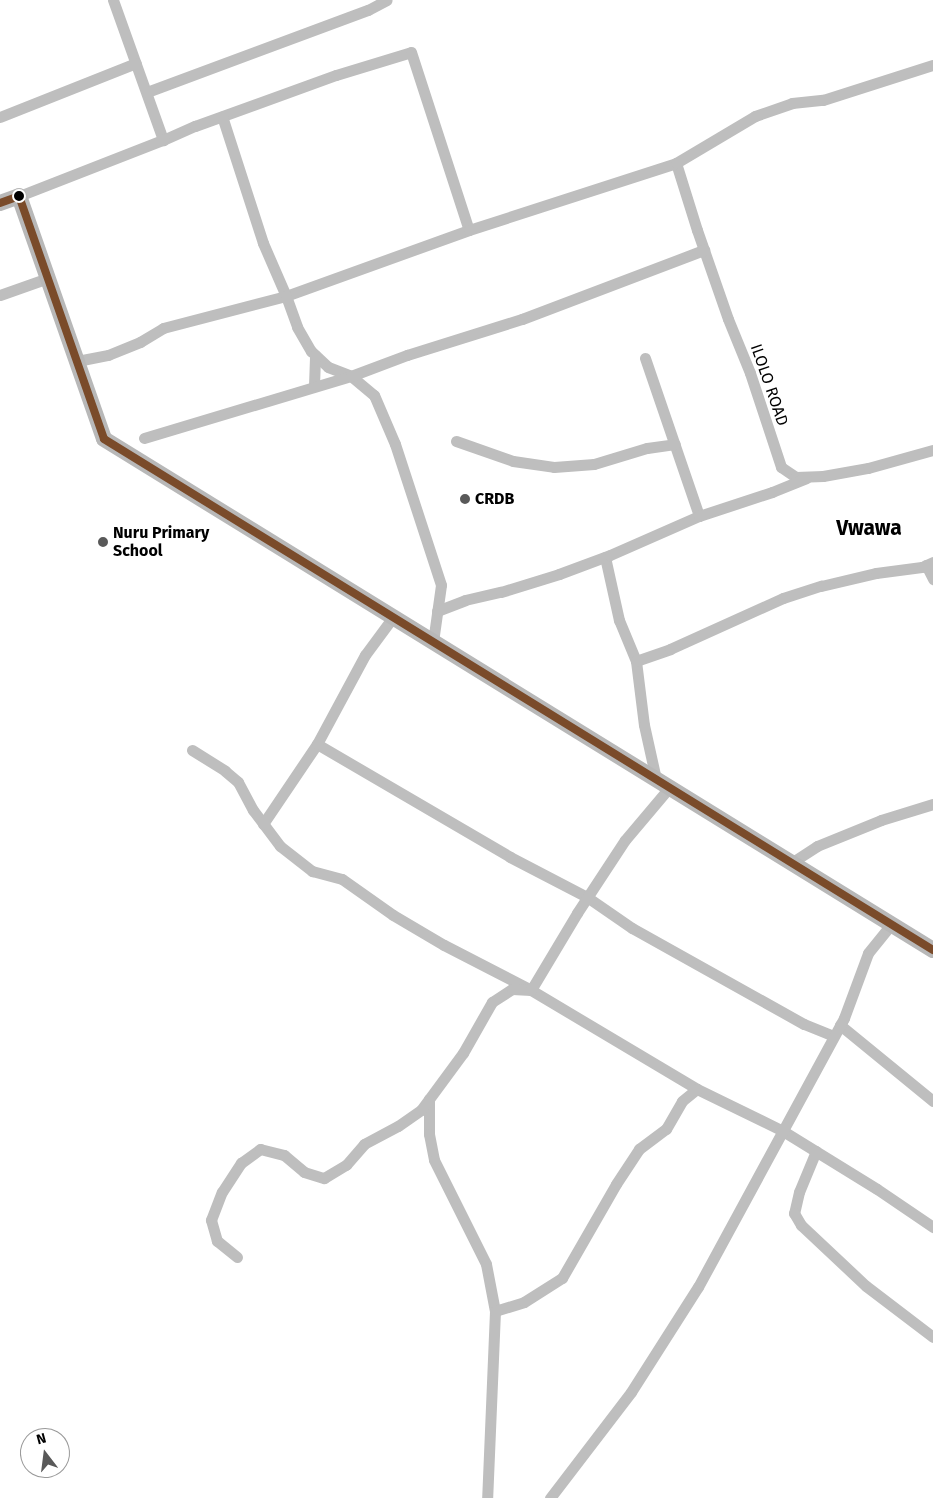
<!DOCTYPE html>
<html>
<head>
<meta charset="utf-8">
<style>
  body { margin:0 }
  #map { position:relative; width:933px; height:1498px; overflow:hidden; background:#fff; font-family:"Fira Sans",sans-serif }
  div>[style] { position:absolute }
  .street>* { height:11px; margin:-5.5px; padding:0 5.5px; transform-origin:5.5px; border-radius:5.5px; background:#bebebe }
  .secondary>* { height:16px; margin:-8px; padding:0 8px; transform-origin:8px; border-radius:8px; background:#b8b8b8 }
  .bus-1>* { height:8px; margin:-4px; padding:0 4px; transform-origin:4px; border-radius:4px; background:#7a4b2a }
  .dots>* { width:14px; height:14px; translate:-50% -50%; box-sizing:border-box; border:2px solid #fff; border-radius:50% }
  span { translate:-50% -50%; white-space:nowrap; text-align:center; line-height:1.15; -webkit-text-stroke:4.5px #fff; paint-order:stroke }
  .street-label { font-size:16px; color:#000 }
  .poi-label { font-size:16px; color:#000; font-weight:700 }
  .left { translate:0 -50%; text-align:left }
  .district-label { font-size:21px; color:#000; font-weight:700 }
  .north { position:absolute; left:20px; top:1428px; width:50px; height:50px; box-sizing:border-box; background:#fff; border:1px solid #999; border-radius:50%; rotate:345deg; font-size:14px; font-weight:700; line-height:20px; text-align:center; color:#000 }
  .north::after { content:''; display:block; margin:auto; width:18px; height:22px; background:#595959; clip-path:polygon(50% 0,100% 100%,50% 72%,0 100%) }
</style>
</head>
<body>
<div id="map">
  <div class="street">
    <div style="left:113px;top:0;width:149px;rotate:70.3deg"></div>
    <div style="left:163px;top:140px;width:35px;rotate:-24deg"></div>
    <div style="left:195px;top:126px;width:150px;rotate:-19.9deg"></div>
    <div style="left:336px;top:75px;width:78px;rotate:-17deg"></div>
    <div style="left:411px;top:52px;width:187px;rotate:72deg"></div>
    <div style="left:469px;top:230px;width:195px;rotate:160.2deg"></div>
    <div style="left:286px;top:296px;width:58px;rotate:-113.5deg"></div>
    <div style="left:263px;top:243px;width:133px;rotate:-107.9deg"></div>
    <div style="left:147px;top:92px;width:236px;rotate:-20.4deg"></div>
    <div style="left:368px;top:10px;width:21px;rotate:-28deg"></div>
    <div style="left:0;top:117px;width:146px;rotate:-21.7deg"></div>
    <div style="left:676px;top:163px;width:70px;rotate:72.6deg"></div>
    <div style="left:697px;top:230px;width:94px;rotate:70.8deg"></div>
    <div style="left:728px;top:319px;width:58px;rotate:67.8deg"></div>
    <div style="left:750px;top:373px;width:99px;rotate:71.7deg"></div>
    <div style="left:781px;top:467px;width:18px;rotate:34deg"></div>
    <div style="left:796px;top:477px;width:27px;rotate:-2deg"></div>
    <div style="left:823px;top:476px;width:46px;rotate:-10.1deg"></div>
    <div style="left:868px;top:468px;width:67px;rotate:-15.5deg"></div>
    <div style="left:19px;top:196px;width:155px;rotate:-21.3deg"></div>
    <div style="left:469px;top:230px;width:218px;rotate:-17.9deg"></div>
    <div style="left:676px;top:163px;width:92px;rotate:-30.7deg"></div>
    <div style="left:755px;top:116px;width:39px;rotate:-19deg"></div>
    <div style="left:792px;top:103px;width:31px;rotate:-6deg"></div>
    <div style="left:823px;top:100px;width:115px;rotate:-17.7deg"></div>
    <div style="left:0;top:295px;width:51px;rotate:-19.5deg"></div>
    <div style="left:645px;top:358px;width:167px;rotate:71.1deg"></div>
    <div style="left:77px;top:361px;width:32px;rotate:-11deg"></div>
    <div style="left:108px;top:355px;width:35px;rotate:-22deg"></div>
    <div style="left:140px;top:342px;width:27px;rotate:-31deg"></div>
    <div style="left:163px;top:328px;width:127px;rotate:-14.6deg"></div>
    <div style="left:286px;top:296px;width:33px;rotate:70deg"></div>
    <div style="left:297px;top:327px;width:28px;rotate:60deg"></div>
    <div style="left:311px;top:351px;width:23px;rotate:43deg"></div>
    <div style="left:328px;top:367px;width:25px;rotate:21deg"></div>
    <div style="left:351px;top:376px;width:30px;rotate:40deg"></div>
    <div style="left:374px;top:395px;width:53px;rotate:66.8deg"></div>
    <div style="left:395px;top:444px;width:148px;rotate:71.9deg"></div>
    <div style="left:441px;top:585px;width:58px;rotate:98deg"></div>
    <div style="left:314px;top:386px;width:31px;rotate:-88deg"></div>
    <div style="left:144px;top:438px;width:216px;rotate:-16.7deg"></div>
    <div style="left:351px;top:376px;width:60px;rotate:-20.6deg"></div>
    <div style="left:407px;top:355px;width:121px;rotate:-17.4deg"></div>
    <div style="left:522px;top:319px;width:195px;rotate:-20.8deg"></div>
    <div style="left:456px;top:441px;width:60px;rotate:19.3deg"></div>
    <div style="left:513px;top:461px;width:41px;rotate:8.3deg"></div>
    <div style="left:554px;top:467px;width:40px;rotate:-4.3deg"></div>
    <div style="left:594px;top:464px;width:55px;rotate:-16.8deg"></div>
    <div style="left:647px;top:448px;width:28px;rotate:-8deg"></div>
    <div style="left:605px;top:557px;width:65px;rotate:77.5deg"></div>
    <div style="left:619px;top:620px;width:44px;rotate:67.5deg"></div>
    <div style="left:636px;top:661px;width:64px;rotate:82.9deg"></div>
    <div style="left:644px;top:725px;width:55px;rotate:77.5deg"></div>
    <div style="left:926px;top:565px;width:16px;rotate:63deg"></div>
    <div style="left:437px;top:611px;width:30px;rotate:-21deg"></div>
    <div style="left:465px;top:600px;width:37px;rotate:-13deg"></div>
    <div style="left:501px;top:592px;width:61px;rotate:-17.2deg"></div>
    <div style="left:559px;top:574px;width:54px;rotate:-20.4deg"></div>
    <div style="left:610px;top:555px;width:97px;rotate:-23.7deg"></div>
    <div style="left:699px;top:516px;width:77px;rotate:-18.2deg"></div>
    <div style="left:772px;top:492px;width:37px;rotate:-22deg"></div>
    <div style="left:636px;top:661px;width:36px;rotate:-19deg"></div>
    <div style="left:670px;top:649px;width:124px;rotate:-24.3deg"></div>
    <div style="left:783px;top:598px;width:40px;rotate:-18deg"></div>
    <div style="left:821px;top:586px;width:57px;rotate:-13.3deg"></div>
    <div style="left:876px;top:573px;width:46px;rotate:-7.4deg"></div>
    <div style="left:922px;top:567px;width:12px;rotate:-24deg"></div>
    <div style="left:317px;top:744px;width:224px;rotate:30.3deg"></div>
    <div style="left:510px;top:857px;width:87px;rotate:27.5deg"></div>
    <div style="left:587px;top:897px;width:55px;rotate:34.6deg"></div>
    <div style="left:632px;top:928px;width:197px;rotate:29.2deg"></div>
    <div style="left:804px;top:1024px;width:32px;rotate:22deg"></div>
    <div style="left:192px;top:750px;width:39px;rotate:32deg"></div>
    <div style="left:225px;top:771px;width:17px;rotate:40deg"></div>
    <div style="left:238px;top:782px;width:32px;rotate:62deg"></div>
    <div style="left:253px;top:810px;width:45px;rotate:53.1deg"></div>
    <div style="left:280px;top:846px;width:41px;rotate:38deg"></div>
    <div style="left:312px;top:871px;width:31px;rotate:15deg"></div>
    <div style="left:342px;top:879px;width:62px;rotate:35.2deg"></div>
    <div style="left:393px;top:915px;width:59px;rotate:30.5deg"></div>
    <div style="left:444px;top:945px;width:98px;rotate:27.3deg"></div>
    <div style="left:531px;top:990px;width:193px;rotate:30.8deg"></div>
    <div style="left:697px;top:1089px;width:96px;rotate:26deg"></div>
    <div style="left:783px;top:1131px;width:110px;rotate:31.7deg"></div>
    <div style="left:877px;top:1189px;width:68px;rotate:34.2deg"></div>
    <div style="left:263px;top:824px;width:97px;rotate:-56deg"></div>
    <div style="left:317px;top:744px;width:101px;rotate:-61.7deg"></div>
    <div style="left:365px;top:655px;width:47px;rotate:-53.6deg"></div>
    <div style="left:791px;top:863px;width:31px;rotate:-33deg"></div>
    <div style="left:817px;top:846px;width:69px;rotate:-22.1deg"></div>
    <div style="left:881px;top:820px;width:54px;rotate:-17.1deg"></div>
    <div style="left:840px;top:1025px;width:120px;rotate:39.3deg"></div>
    <div style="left:429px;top:1099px;width:35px;rotate:90deg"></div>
    <div style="left:429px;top:1134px;width:26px;rotate:79deg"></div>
    <div style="left:434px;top:1160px;width:116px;rotate:63.4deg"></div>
    <div style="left:486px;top:1264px;width:48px;rotate:79.2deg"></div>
    <div style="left:495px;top:1311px;width:187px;rotate:92.4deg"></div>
    <div style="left:816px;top:1151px;width:44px;rotate:112.5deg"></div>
    <div style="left:799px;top:1192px;width:22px;rotate:103deg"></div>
    <div style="left:794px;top:1213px;width:14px;rotate:60deg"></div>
    <div style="left:801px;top:1225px;width:89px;rotate:43.2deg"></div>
    <div style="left:866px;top:1286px;width:84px;rotate:37.3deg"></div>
    <div style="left:237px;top:1257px;width:26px;rotate:-141deg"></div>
    <div style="left:217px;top:1241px;width:22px;rotate:-106deg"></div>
    <div style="left:211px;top:1220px;width:30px;rotate:-69deg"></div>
    <div style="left:222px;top:1192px;width:35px;rotate:-57deg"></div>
    <div style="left:241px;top:1163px;width:24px;rotate:-36deg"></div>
    <div style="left:260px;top:1149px;width:25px;rotate:14deg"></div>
    <div style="left:284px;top:1155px;width:26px;rotate:40deg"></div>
    <div style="left:304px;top:1172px;width:21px;rotate:17deg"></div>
    <div style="left:324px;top:1178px;width:26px;rotate:-31deg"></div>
    <div style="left:346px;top:1165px;width:28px;rotate:-49deg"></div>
    <div style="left:364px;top:1144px;width:38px;rotate:-28deg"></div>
    <div style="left:398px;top:1126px;width:28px;rotate:-35deg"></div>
    <div style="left:421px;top:1110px;width:71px;rotate:-53.6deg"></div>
    <div style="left:463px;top:1053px;width:59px;rotate:-60.4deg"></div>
    <div style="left:492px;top:1002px;width:24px;rotate:-33deg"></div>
    <div style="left:512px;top:989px;width:19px;rotate:3deg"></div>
    <div style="left:531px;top:990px;width:90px;rotate:-59.1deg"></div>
    <div style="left:577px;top:913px;width:87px;rotate:-56.7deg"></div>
    <div style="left:625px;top:840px;width:68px;rotate:-49.8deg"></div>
    <div style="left:495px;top:1311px;width:30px;rotate:-17deg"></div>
    <div style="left:524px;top:1302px;width:45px;rotate:-32.3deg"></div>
    <div style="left:562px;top:1278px;width:108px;rotate:-60.1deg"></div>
    <div style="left:616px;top:1184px;width:42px;rotate:-56.7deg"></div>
    <div style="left:639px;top:1149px;width:34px;rotate:-37deg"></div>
    <div style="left:666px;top:1129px;width:32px;rotate:-60deg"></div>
    <div style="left:682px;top:1101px;width:19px;rotate:-39deg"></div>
    <div style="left:550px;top:1498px;width:133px;rotate:-52.6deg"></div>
    <div style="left:631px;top:1392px;width:125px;rotate:-57.5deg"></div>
    <div style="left:698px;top:1287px;width:306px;rotate:-61.5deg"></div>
    <div style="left:844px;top:1018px;width:69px;rotate:-69.7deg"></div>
    <div style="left:868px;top:953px;width:36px;rotate:-51deg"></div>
  </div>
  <div class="secondary">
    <div style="left:0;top:203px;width:20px;rotate:-20deg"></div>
    <div style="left:19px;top:196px;width:257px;rotate:70.7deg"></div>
    <div style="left:104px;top:439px;width:974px;rotate:31.65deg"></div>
  </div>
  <div class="bus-1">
    <div style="left:0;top:203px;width:20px;rotate:-20deg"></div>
    <div style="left:19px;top:196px;width:257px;rotate:70.7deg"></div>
    <div style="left:104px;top:439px;width:974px;rotate:31.65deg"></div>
  </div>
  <div class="dots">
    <div style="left:19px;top:196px;background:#000"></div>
    <div style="left:465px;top:499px;background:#595959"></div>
    <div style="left:103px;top:542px;background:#595959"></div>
  </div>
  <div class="street-label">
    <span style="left:769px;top:385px;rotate:71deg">ILOLO ROAD</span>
  </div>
  <div class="poi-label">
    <span class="left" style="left:475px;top:499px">CRDB</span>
    <span class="left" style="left:113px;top:542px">Nuru Primary<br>School</span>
  </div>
  <div class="district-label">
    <span style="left:869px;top:528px">Vwawa</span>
  </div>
  <div class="north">N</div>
</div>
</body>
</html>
